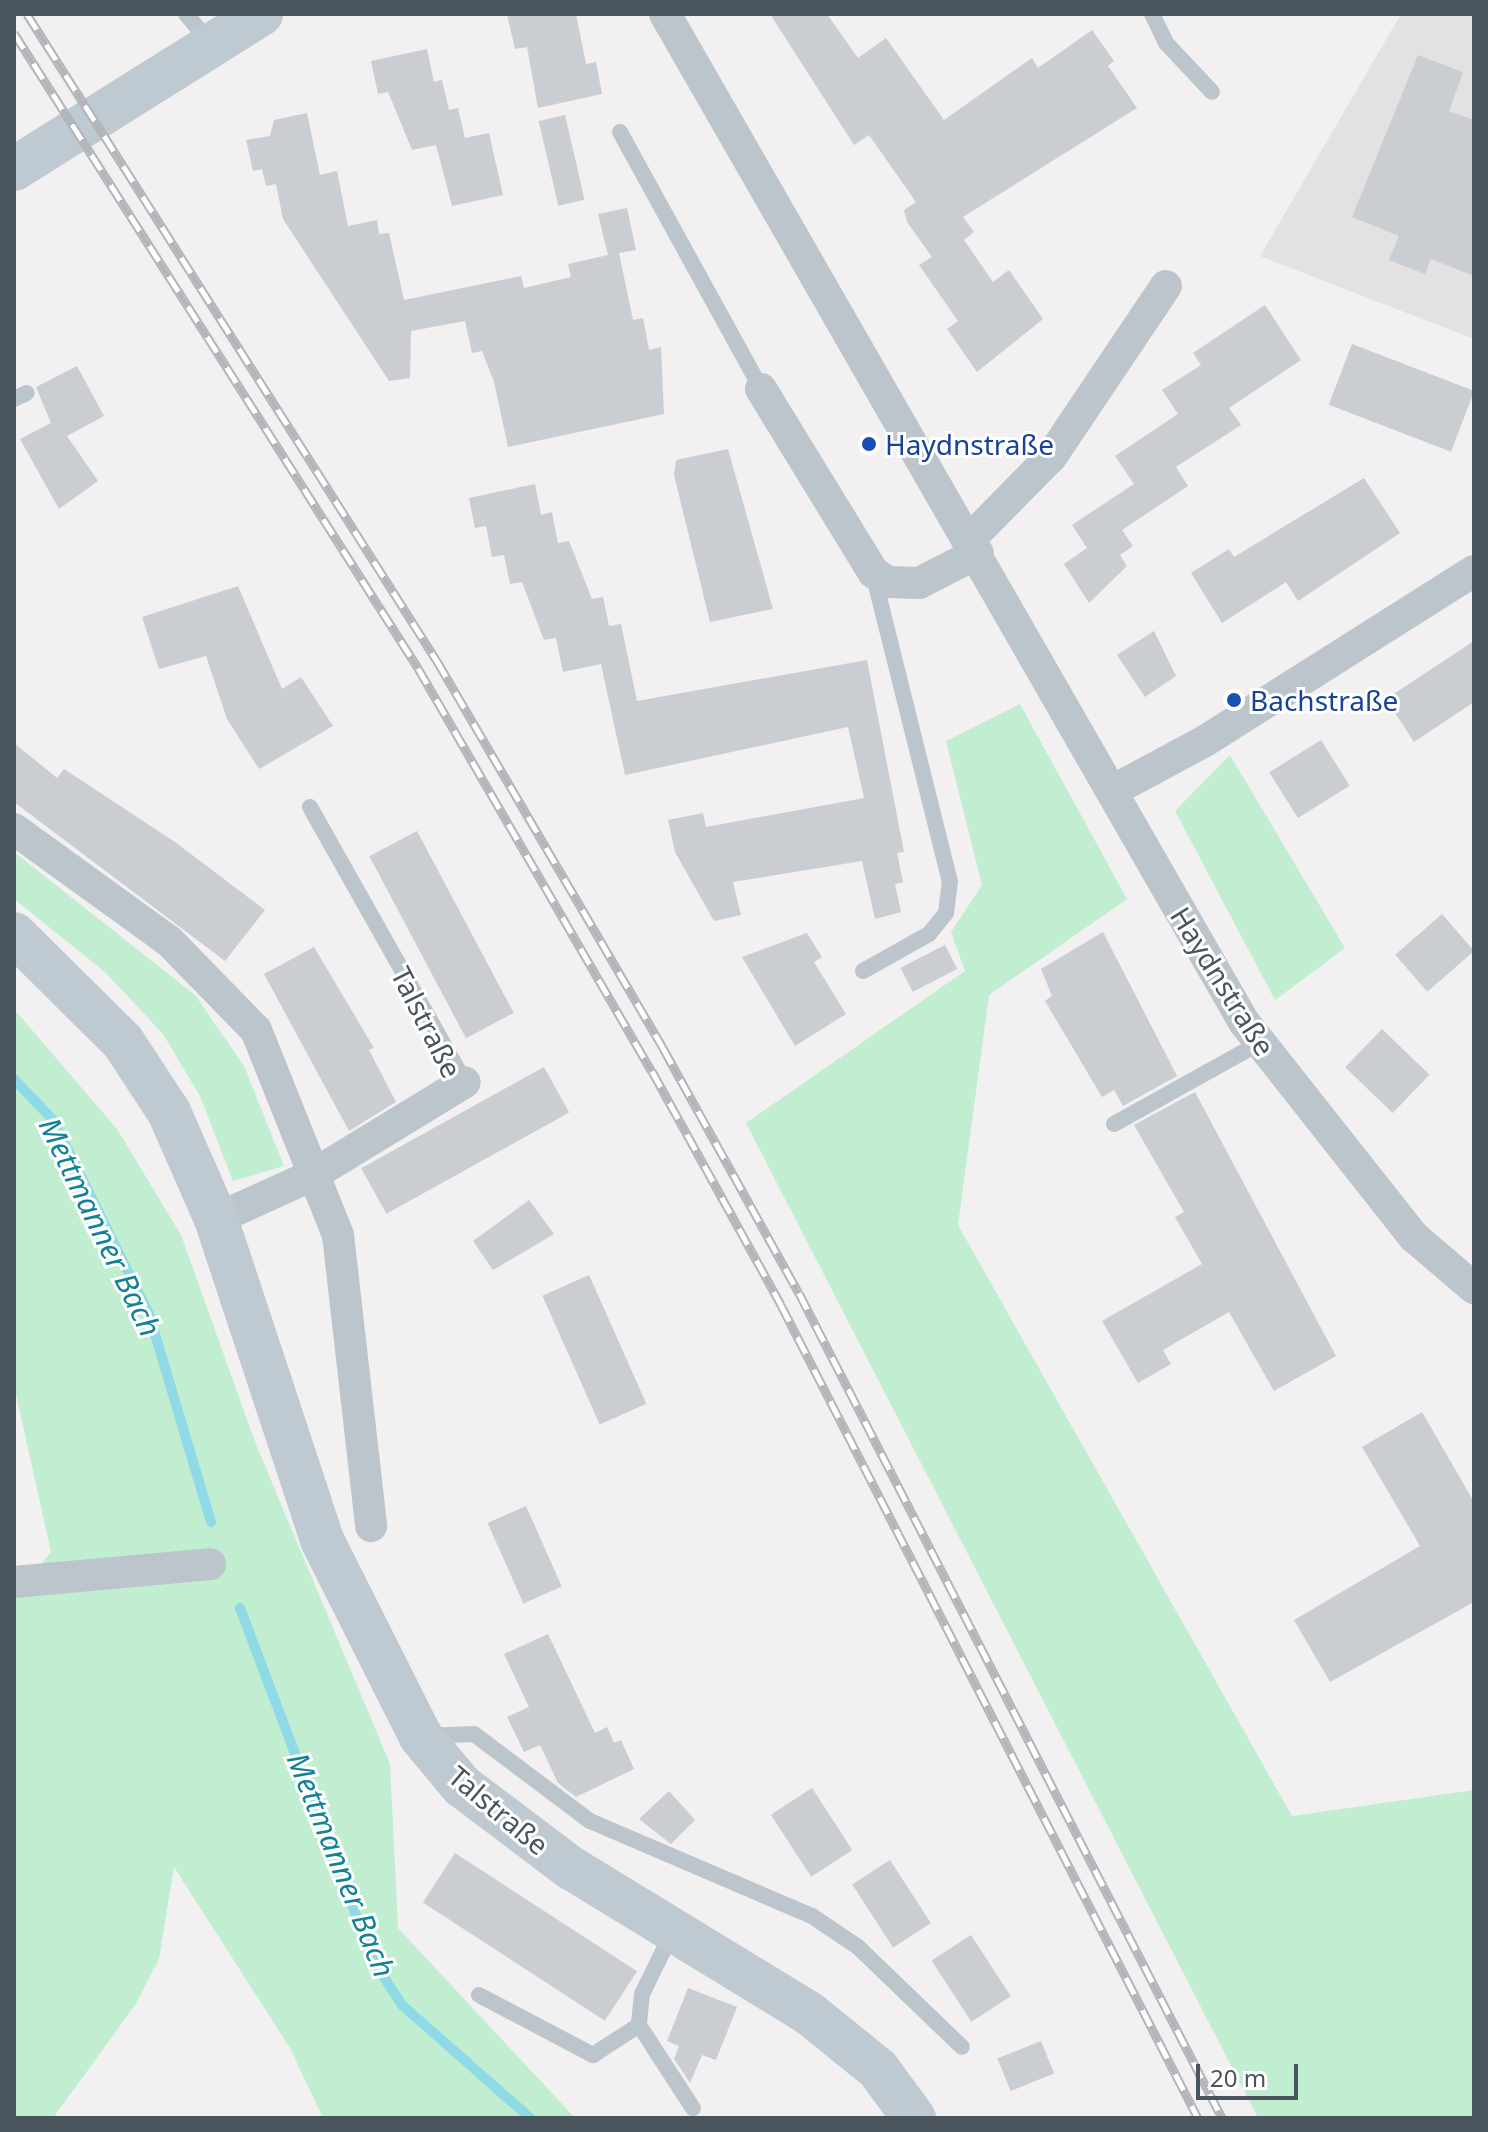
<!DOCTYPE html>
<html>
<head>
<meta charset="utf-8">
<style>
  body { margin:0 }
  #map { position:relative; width:1488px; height:2132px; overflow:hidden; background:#f2f0f0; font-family:"Noto Sans",sans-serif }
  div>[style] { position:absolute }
  .education>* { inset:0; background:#e3e1e1 }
  .green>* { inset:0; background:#c1edd0 }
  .stream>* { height:10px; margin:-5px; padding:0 5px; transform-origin:5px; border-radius:5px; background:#90dae8 }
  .building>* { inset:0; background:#cacdd2; transform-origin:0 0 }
  .service>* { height:16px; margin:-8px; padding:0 8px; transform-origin:8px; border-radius:8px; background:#bcc5cc }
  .minor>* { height:32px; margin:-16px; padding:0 16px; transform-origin:16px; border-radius:16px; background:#bcc5cc }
  .secondary>* { height:44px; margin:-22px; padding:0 22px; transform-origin:22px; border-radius:22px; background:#bec9d2 }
  .rail>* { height:9px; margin-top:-4.5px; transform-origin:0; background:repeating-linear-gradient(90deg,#fff 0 18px,#b2b5ba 0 36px); box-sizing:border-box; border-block:2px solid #b2b5ba }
  .dots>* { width:22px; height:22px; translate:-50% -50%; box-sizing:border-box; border:4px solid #fff; border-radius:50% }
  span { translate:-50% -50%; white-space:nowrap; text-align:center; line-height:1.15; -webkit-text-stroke:6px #fff; paint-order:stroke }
  .transit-label { font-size:28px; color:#164399 }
  .left { translate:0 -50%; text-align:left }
  .street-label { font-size:28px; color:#49545c }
  .water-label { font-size:30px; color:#138196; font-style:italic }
  .frame { position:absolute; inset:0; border:16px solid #49545c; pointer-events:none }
  .scale { position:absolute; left:1196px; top:2064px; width:102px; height:36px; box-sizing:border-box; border:4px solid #49545c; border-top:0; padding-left:10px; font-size:24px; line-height:28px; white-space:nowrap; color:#49545c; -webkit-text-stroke:6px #fff; paint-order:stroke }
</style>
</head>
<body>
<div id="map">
  <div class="education">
    <div style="clip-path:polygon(1401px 14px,1474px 14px,1474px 339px,1260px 256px)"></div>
  </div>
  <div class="green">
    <div style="clip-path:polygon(1020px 704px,1127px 899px,989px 995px,958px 1225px,1292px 1816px,1474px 1790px,1474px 2118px,1258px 2118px,746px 1123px,965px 971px,951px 932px,982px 885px,946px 741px)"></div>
    <div style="clip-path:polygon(1230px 755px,1345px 948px,1275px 1000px,1175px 811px)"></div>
    <div style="clip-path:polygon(14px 852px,195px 995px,244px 1066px,284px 1166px,233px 1181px,200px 1096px,163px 1034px,105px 972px,14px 899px)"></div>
    <div style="clip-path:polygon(14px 1009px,117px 1129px,181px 1235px,255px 1442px,390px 1764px,398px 1928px,575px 2118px,323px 2118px,290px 2048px,174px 1867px,159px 1959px,135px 2005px,53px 2118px,14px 2118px,14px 1599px,51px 1552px,14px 1385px)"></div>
  </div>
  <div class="stream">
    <div style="left:14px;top:1079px;width:57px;rotate:46.4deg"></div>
    <div style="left:53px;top:1120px;width:216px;rotate:63.7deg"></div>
    <div style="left:149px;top:1314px;width:217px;rotate:73.4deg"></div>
    <div style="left:240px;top:1608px;width:379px;rotate:69.3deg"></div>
    <div style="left:374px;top:1962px;width:51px;rotate:56.9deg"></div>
    <div style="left:402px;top:2005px;width:171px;rotate:41.4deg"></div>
  </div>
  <div class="building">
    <div style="clip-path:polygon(507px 14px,576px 14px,586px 64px,596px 62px,602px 94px,538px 108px,527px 47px,515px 49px)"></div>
    <div style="clip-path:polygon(770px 14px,827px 14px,858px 58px,886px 38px,944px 120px,1032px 58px,1038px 68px,1092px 30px,1114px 61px,1108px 66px,1137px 108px,963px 217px,974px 232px,964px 240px,993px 282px,1009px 270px,1043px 319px,977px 372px,947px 329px,958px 321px,919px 265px,932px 257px,907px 222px,904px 210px,916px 202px,869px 135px,854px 145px)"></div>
    <div style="clip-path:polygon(427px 49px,434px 82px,442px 80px,449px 110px,458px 108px,465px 138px,489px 133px,503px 195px,452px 206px,436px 145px,412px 150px,388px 92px,378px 94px,371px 61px)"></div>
    <div style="clip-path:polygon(1418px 55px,1463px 72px,1449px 111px,1474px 120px,1474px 276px,1431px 259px,1425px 274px,1389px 260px,1399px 236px,1352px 217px)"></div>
    <div style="clip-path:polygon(307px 113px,320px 175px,337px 171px,348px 226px,377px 220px,379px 234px,389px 233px,404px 300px,521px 276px,524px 288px,571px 277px,568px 264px,608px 255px,598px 214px,627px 208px,636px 250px,619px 253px,633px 320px,643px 318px,649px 350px,661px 347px,664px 414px,508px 447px,494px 382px,482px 351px,472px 353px,465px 321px,411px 331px,410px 378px,389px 381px,283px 219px,276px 184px,266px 186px,262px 169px,253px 171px,246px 140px,270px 136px,274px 120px)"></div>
    <div style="left:565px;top:115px;width:87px;height:27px;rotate:77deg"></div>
    <div style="clip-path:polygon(1265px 305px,1301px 360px,1229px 408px,1241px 425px,1176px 467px,1188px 486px,1122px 530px,1133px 546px,1120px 555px,1127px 566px,1089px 603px,1064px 564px,1087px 548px,1072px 525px,1134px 484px,1115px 456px,1178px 414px,1162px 390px,1201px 365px,1193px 353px)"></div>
    <div style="left:1352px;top:344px;width:131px;height:65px;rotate:21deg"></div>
    <div style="clip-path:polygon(77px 366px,104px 416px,67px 436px,98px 481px,59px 509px,20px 439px,51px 423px,36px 387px)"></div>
    <div style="clip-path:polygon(728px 449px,773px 609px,710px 622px,674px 475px,676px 460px)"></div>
    <div style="clip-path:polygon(1364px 478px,1400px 533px,1298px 601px,1286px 582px,1222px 623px,1191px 573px,1229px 549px,1234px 557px)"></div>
    <div style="clip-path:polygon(535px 484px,541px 515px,552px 512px,558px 543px,569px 541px,592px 599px,603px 597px,609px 626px,621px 624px,637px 701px,867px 660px,904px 852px,897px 853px,903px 882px,895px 884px,901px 912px,875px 919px,862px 861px,733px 882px,741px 915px,714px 921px,675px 852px,668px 820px,703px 813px,706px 827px,864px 798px,848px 727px,625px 775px,601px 664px,563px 672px,556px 638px,544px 640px,522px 582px,510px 584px,504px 555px,492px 557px,486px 526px,475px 528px,469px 498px)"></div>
    <div style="clip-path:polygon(238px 586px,282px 689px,301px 677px,333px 726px,259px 769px,227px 719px,206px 656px,159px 669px,142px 617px)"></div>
    <div style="clip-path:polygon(1154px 631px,1176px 676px,1145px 697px,1117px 655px)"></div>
    <div style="clip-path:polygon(1474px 641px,1474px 702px,1414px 742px,1386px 699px)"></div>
    <div style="left:1321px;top:740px;width:54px;height:61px;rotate:58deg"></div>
    <div style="clip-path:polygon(14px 743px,57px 778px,64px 769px,175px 842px,265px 910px,225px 961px,14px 802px)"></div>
    <div style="left:417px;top:831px;width:206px;height:54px;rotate:62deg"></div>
    <div style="left:1442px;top:914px;width:49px;height:62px;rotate:49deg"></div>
    <div style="clip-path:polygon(1103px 932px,1177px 1076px,1123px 1106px,1114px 1090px,1102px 1097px,1045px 1001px,1052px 996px,1041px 969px)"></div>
    <div style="clip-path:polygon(807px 933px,822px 957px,814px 962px,846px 1014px,795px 1046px,742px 957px)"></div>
    <div style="left:945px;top:945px;width:27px;height:50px;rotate:63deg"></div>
    <div style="clip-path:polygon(314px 947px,374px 1048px,369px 1050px,396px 1102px,349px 1131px,264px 974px)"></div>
    <div style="left:1382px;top:1029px;width:66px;height:53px;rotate:44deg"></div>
    <div style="left:544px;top:1067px;width:52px;height:209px;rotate:61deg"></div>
    <div style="clip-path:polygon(1195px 1092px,1336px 1356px,1274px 1391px,1229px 1312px,1163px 1350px,1171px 1364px,1138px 1383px,1102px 1321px,1202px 1264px,1175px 1217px,1184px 1212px,1134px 1125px)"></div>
    <div style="clip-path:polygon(529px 1200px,554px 1234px,493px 1270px,473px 1241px)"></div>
    <div style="left:589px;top:1275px;width:141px;height:51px;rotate:66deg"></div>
    <div style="clip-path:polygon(1422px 1412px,1474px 1502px,1474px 1602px,1330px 1682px,1294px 1620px,1420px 1546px,1362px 1447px)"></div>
    <div style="left:526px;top:1506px;width:88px;height:42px;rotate:66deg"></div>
    <div style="clip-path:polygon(548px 1634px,595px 1733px,607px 1727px,614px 1743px,621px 1740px,634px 1769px,576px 1797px,558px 1783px,540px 1745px,524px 1752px,507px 1717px,529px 1707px,504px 1654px)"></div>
    <div style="left:812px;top:1788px;width:74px;height:49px;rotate:57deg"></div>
    <div style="clip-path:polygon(669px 1791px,695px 1820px,671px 1844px,639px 1819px)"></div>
    <div style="left:455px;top:1853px;width:217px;height:59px;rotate:33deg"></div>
    <div style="left:890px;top:1860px;width:75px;height:45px;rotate:57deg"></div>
    <div style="left:971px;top:1935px;width:73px;height:47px;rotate:57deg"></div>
    <div style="clip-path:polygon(688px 1988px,737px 2007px,716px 2060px,702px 2055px,690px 2083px,674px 2059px,679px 2046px,667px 2041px)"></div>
    <div style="left:1041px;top:2041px;width:35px;height:47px;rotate:68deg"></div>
  </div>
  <div class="service">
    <div style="left:186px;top:14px;width:39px;rotate:50deg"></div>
    <div style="left:1152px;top:14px;width:32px;rotate:64deg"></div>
    <div style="left:1166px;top:43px;width:67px;rotate:46.8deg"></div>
    <div style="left:620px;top:132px;width:293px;rotate:61.2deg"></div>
    <div style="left:14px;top:399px;width:14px;rotate:-25deg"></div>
    <div style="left:310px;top:807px;width:316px;rotate:60.6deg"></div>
    <div style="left:863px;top:971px;width:76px;rotate:-29.3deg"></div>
    <div style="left:929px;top:934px;width:27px;rotate:-51deg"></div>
    <div style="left:946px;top:913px;width:31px;rotate:-83deg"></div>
    <div style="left:950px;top:882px;width:313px;rotate:-104deg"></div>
    <div style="left:1114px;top:1124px;width:165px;rotate:-29.1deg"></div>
    <div style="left:426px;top:1736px;width:48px;rotate:-2.4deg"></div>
    <div style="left:474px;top:1734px;width:145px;rotate:36.9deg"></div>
    <div style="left:590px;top:1821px;width:241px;rotate:23.2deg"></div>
    <div style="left:812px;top:1916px;width:55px;rotate:34deg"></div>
    <div style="left:858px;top:1947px;width:144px;rotate:43.9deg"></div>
    <div style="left:673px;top:1931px;width:70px;rotate:116.2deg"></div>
    <div style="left:642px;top:1994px;width:31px;rotate:96deg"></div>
    <div style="left:639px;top:2025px;width:99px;rotate:57deg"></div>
    <div style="left:479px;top:1995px;width:129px;rotate:27.8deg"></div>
    <div style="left:593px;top:2055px;width:55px;rotate:-33.1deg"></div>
  </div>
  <div class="minor">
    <div style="left:665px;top:14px;width:1162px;rotate:60.13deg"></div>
    <div style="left:1244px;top:1022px;width:274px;rotate:51.7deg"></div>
    <div style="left:1414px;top:1237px;width:79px;rotate:40.4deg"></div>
    <div style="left:761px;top:389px;width:215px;rotate:58.5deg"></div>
    <div style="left:873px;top:572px;width:18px;rotate:34deg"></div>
    <div style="left:888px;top:582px;width:31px;rotate:2deg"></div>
    <div style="left:919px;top:583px;width:66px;rotate:-27deg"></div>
    <div style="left:970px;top:539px;width:115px;rotate:-45.4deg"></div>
    <div style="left:1051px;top:457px;width:206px;rotate:-56.1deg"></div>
    <div style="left:1114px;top:790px;width:103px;rotate:-28.3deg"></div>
    <div style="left:1205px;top:741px;width:318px;rotate:-32.3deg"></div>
    <div style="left:14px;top:829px;width:191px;rotate:35.9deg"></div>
    <div style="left:169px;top:941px;width:124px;rotate:45.7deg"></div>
    <div style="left:256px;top:1030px;width:221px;rotate:68.2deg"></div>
    <div style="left:338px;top:1235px;width:293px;rotate:83.5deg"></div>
    <div style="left:216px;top:1219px;width:104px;rotate:-24.4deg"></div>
    <div style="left:311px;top:1176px;width:180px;rotate:-31.4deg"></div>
    <div style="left:14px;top:1582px;width:197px;rotate:-5.2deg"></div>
  </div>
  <div class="secondary">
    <div style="left:14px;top:169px;width:292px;rotate:-32.1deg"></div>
    <div style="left:14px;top:934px;width:153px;rotate:44.7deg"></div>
    <div style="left:123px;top:1042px;width:84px;rotate:56.7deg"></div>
    <div style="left:169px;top:1112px;width:117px;rotate:66.3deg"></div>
    <div style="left:216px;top:1219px;width:338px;rotate:71.7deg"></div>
    <div style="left:322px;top:1540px;width:220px;rotate:63.3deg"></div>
    <div style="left:421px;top:1737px;width:64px;rotate:50.1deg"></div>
    <div style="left:462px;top:1786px;width:136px;rotate:37deg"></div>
    <div style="left:571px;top:1868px;width:280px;rotate:31.4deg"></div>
    <div style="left:810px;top:2014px;width:87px;rotate:39deg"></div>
    <div style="left:878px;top:2069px;width:61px;rotate:53.7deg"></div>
  </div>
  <div class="rail">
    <div style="left:27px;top:14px;width:766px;rotate:57.64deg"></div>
    <div style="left:437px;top:661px;width:448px;rotate:59.7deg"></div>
    <div style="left:663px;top:1048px;width:280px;rotate:61deg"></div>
    <div style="left:799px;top:1293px;width:927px;rotate:62.85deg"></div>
    <div style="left:14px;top:33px;width:753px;rotate:57.53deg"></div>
    <div style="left:418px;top:668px;width:466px;rotate:59.9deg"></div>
    <div style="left:652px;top:1071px;width:267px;rotate:61.1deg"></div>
    <div style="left:781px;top:1305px;width:914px;rotate:62.85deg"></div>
  </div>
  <div class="dots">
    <div style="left:869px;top:444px;background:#1a4fb4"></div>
    <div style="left:1234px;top:700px;background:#1a4fb4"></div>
  </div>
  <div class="transit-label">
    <span class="left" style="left:885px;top:444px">Haydnstraße</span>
    <span class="left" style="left:1250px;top:700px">Bachstraße</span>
  </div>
  <div class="street-label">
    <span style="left:1223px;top:981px;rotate:58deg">Haydnstraße</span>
    <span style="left:427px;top:1022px;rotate:63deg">Talstraße</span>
    <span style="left:499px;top:1810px;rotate:40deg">Talstraße</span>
  </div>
  <div class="water-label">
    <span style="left:100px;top:1227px;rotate:64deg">Mettmanner Bach</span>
    <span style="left:341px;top:1865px;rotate:68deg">Mettmanner Bach</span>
  </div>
  <div class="frame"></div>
  <div class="scale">20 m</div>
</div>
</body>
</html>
